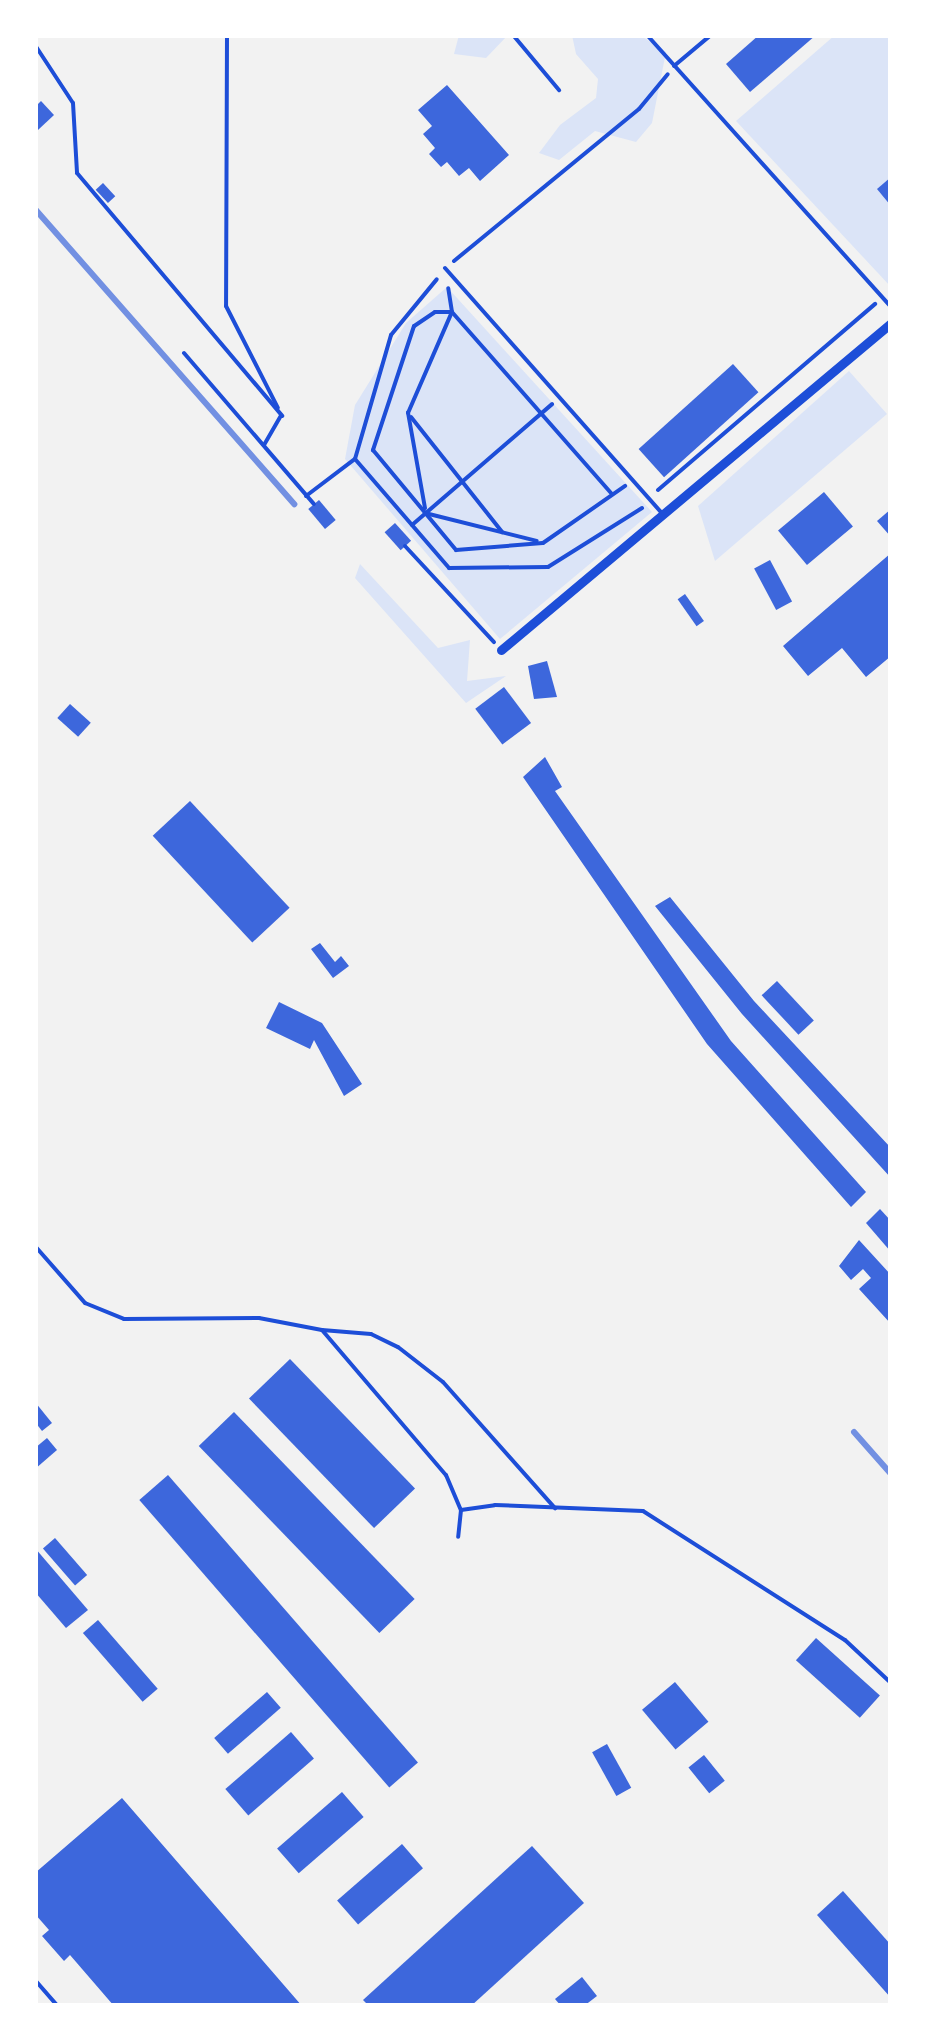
<!DOCTYPE html>
<html>
<head>
<meta charset="utf-8">
<style>
  body { margin:0 }
  #map { position:relative; width:926px; height:2041px; overflow:hidden; background:#f2f2f2; font-family:"Roboto Condensed",sans-serif }
  div>[style] { position:absolute }
  .green>* { inset:0; background:#dbe4f7 }
  .building>* { inset:0; background:#3d67dc; transform-origin:0 0 }
  .path>* { height:4px; margin:-2px; padding:0 2px; transform-origin:2px; border-radius:2px; background:#1d4ed8 }
  .service>* { height:4px; margin:-2px; padding:0 2px; transform-origin:2px; border-radius:2px; background:#1d4ed8 }
  .minor>* { height:9px; margin:-4.5px; padding:0 4.5px; transform-origin:4.5px; border-radius:4.5px; background:#1d4ed8 }
  .rail>* { height:6px; margin:-3px; padding:0 3px; transform-origin:3px; border-radius:3px; background:#7290e2 }
  span { translate:-50% -50%; white-space:nowrap; text-align:center; line-height:1.15; -webkit-text-stroke:8px #fff; paint-order:stroke }
  .frame { position:absolute; inset:0; border:38px solid #fff; pointer-events:none }
</style>
</head>
<body>
<div id="map">
  <div class="green">
    <div style="clip-path:polygon(459px 35px,508px 35px,486px 58px,454px 54px)"></div>
    <div style="clip-path:polygon(572px 35px,640px 35px,666px 52px,652px 123px,636px 142px,595px 131px,559px 160px,539px 153px,560px 125px,596px 98px,598px 79px,576px 54px)"></div>
    <div style="clip-path:polygon(835px 35px,891px 35px,891px 287px,736px 121px)"></div>
    <div style="clip-path:polygon(447px 287px,652px 512px,500px 639px,345px 459px,355px 405px,406px 323px)"></div>
    <div style="clip-path:polygon(849px 371px,887px 414px,715px 561px,698px 506px)"></div>
    <div style="clip-path:polygon(360px 564px,438px 648px,470px 640px,467px 681px,506px 676px,466px 703px,355px 578px)"></div>
  </div>
  <div class="building">
    <div style="clip-path:polygon(759px 35px,816px 35px,750px 92px,726px 64px)"></div>
    <div style="clip-path:polygon(447px 85px,509px 155px,480px 181px,469px 168px,459px 176px,447px 162px,441px 167px,429px 154px,435px 148px,423px 134px,432px 126px,418px 110px)"></div>
    <div style="clip-path:polygon(41px 101px,54px 115px,38px 130px,35px 107px)"></div>
    <div style="clip-path:polygon(891px 177px,891px 206px,877px 189px)"></div>
    <div style="left:103px;top:183px;width:18px;height:10px;rotate:47deg"></div>
    <div style="left:733px;top:364px;width:38px;height:127px;rotate:48deg"></div>
    <div style="left:824px;top:492px;width:45px;height:60px;rotate:50deg"></div>
    <div style="left:319px;top:500px;width:26px;height:14px;rotate:50deg"></div>
    <div style="clip-path:polygon(891px 509px,891px 537px,877px 521px)"></div>
    <div style="left:395px;top:523px;width:24px;height:14px;rotate:48deg"></div>
    <div style="clip-path:polygon(891px 553px,891px 656px,866px 677px,842px 648px,808px 676px,783px 646px)"></div>
    <div style="left:770px;top:560px;width:47px;height:18px;rotate:62deg"></div>
    <div style="left:685px;top:594px;width:33px;height:9px;rotate:55deg"></div>
    <div style="clip-path:polygon(547px 661px,557px 697px,534px 699px,528px 666px)"></div>
    <div style="left:504px;top:687px;width:45px;height:36px;rotate:53deg"></div>
    <div style="left:70px;top:704px;width:28px;height:19px;rotate:42deg"></div>
    <div style="clip-path:polygon(545px 757px,562px 787px,555px 791px,731px 1041px,866px 1192px,851px 1207px,707px 1044px,523px 777px)"></div>
    <div style="left:190px;top:801px;width:146px;height:51px;rotate:47deg"></div>
    <div style="clip-path:polygon(670px 897px,754px 1001px,891px 1148px,891px 1178px,742px 1014px,655px 906px)"></div>
    <div style="clip-path:polygon(320px 943px,335px 962px,341px 956px,349px 966px,333px 978px,311px 949px)"></div>
    <div style="left:777px;top:981px;width:54px;height:21px;rotate:47deg"></div>
    <div style="clip-path:polygon(279px 1002px,322px 1023px,362px 1084px,344px 1096px,314px 1040px,310px 1049px,266px 1028px)"></div>
    <div style="clip-path:polygon(880px 1209px,891px 1221px,891px 1252px,866px 1223px)"></div>
    <div style="clip-path:polygon(859px 1240px,891px 1275px,891px 1324px,859px 1289px,871px 1278px,863px 1269px,851px 1280px,839px 1266px)"></div>
    <div style="left:290px;top:1359px;width:180px;height:57px;rotate:46deg"></div>
    <div style="clip-path:polygon(35px 1402px,52px 1423px,42px 1431px,35px 1422px)"></div>
    <div style="left:234px;top:1412px;width:260px;height:49px;rotate:46deg"></div>
    <div style="clip-path:polygon(47px 1438px,57px 1450px,35px 1469px,35px 1448px)"></div>
    <div style="left:168px;top:1475px;width:381px;height:38px;rotate:49deg"></div>
    <div style="left:55px;top:1538px;width:49px;height:16px;rotate:49deg"></div>
    <div style="clip-path:polygon(35px 1548px,88px 1610px,66px 1628px,35px 1592px)"></div>
    <div style="left:98px;top:1620px;width:91px;height:20px;rotate:49deg"></div>
    <div style="left:816px;top:1638px;width:86px;height:30px;rotate:42deg"></div>
    <div style="left:675px;top:1682px;width:52px;height:43px;rotate:50deg"></div>
    <div style="left:267px;top:1692px;width:21px;height:70px;rotate:49deg"></div>
    <div style="left:291px;top:1732px;width:35px;height:87px;rotate:49deg"></div>
    <div style="left:607px;top:1744px;width:50px;height:17px;rotate:61deg"></div>
    <div style="left:704px;top:1755px;width:33px;height:20px;rotate:51deg"></div>
    <div style="left:342px;top:1792px;width:33px;height:86px;rotate:49deg"></div>
    <div style="clip-path:polygon(122px 1798px,302px 2006px,114px 2006px,70px 1955px,64px 1961px,42px 1936px,49px 1930px,35px 1914px,35px 1873px)"></div>
    <div style="left:402px;top:1844px;width:32px;height:86px;rotate:49deg"></div>
    <div style="clip-path:polygon(532px 1846px,584px 1903px,471px 2006px,369px 2006px,363px 2000px)"></div>
    <div style="clip-path:polygon(843px 1891px,891px 1945px,891px 1998px,817px 1915px)"></div>
    <div style="clip-path:polygon(582px 1977px,597px 1996px,584px 2006px,561px 2006px,555px 1999px)"></div>
  </div>
  <div class="path">
    <div style="left:227px;top:35px;width:271px;rotate:90.2deg"></div>
    <div style="left:226px;top:306px;width:114px;rotate:63deg"></div>
    <div style="left:35px;top:45px;width:69px;rotate:56.8deg"></div>
    <div style="left:73px;top:103px;width:70px;rotate:86.7deg"></div>
    <div style="left:77px;top:173px;width:318px;rotate:49.8deg"></div>
    <div style="left:454px;top:261px;width:239px;rotate:-39.4deg"></div>
    <div style="left:639px;top:109px;width:45px;rotate:-50.4deg"></div>
    <div style="left:184px;top:353px;width:199px;rotate:49.3deg"></div>
    <div style="left:411px;top:417px;width:147px;rotate:51.6deg"></div>
    <div style="left:264px;top:445px;width:34px;rotate:-60deg"></div>
    <div style="left:355px;top:459px;width:144px;rotate:49.2deg"></div>
    <div style="left:449px;top:568px;width:99px;rotate:-0.6deg"></div>
    <div style="left:548px;top:567px;width:111px;rotate:-32.1deg"></div>
    <div style="left:658px;top:490px;width:286px;rotate:-40.6deg"></div>
    <div style="left:611px;top:493px;width:241px;rotate:-131.3deg"></div>
    <div style="left:452px;top:312px;width:17px;rotate:180deg"></div>
    <div style="left:435px;top:312px;width:25px;rotate:146deg"></div>
    <div style="left:414px;top:326px;width:131px;rotate:108.3deg"></div>
    <div style="left:373px;top:450px;width:130px;rotate:50.3deg"></div>
    <div style="left:456px;top:550px;width:87px;rotate:-4.6deg"></div>
    <div style="left:543px;top:543px;width:100px;rotate:-34.8deg"></div>
    <div style="left:306px;top:496px;width:61px;rotate:-37.1deg"></div>
    <div style="left:355px;top:459px;width:129px;rotate:-73.8deg"></div>
    <div style="left:391px;top:335px;width:72px;rotate:-50.6deg"></div>
    <div style="left:425px;top:508px;width:97px;rotate:-100.1deg"></div>
    <div style="left:408px;top:413px;width:110px;rotate:-66.5deg"></div>
    <div style="left:452px;top:312px;width:24px;rotate:-99deg"></div>
    <div style="left:425px;top:513px;width:115px;rotate:14deg"></div>
    <div style="left:412px;top:525px;width:185px;rotate:-40.8deg"></div>
    <div style="left:405px;top:546px;width:131px;rotate:47.2deg"></div>
  </div>
  <div class="service">
    <div style="left:513px;top:35px;width:72px;rotate:50.1deg"></div>
    <div style="left:647px;top:35px;width:365px;rotate:48.1deg"></div>
    <div style="left:674px;top:66px;width:48px;rotate:-40deg"></div>
    <div style="left:445px;top:268px;width:326px;rotate:48.5deg"></div>
    <div style="left:35px;top:1246px;width:76px;rotate:48.7deg"></div>
    <div style="left:85px;top:1303px;width:42px;rotate:22.3deg"></div>
    <div style="left:124px;top:1319px;width:135px;rotate:-0.4deg"></div>
    <div style="left:259px;top:1318px;width:64px;rotate:10.8deg"></div>
    <div style="left:322px;top:1330px;width:191px;rotate:49.5deg"></div>
    <div style="left:446px;top:1475px;width:38px;rotate:67deg"></div>
    <div style="left:461px;top:1510px;width:27px;rotate:96deg"></div>
    <div style="left:322px;top:1330px;width:49px;rotate:4.7deg"></div>
    <div style="left:371px;top:1334px;width:30px;rotate:26deg"></div>
    <div style="left:398px;top:1347px;width:57px;rotate:37.9deg"></div>
    <div style="left:443px;top:1382px;width:169px;rotate:48.4deg"></div>
    <div style="left:461px;top:1510px;width:34px;rotate:-8deg"></div>
    <div style="left:495px;top:1505px;width:148px;rotate:2.3deg"></div>
    <div style="left:643px;top:1511px;width:240px;rotate:32.6deg"></div>
    <div style="left:845px;top:1640px;width:63px;rotate:43.1deg"></div>
    <div style="left:35px;top:1980px;width:35px;rotate:49deg"></div>
  </div>
  <div class="minor">
    <div style="left:501px;top:650px;width:509px;rotate:-39.98deg"></div>
  </div>
  <div class="rail">
    <div style="left:35px;top:209px;width:393px;rotate:48.7deg"></div>
    <div style="left:854px;top:1432px;width:56px;rotate:48.6deg"></div>
  </div>
  <div class="frame"></div>
</div>
</body>
</html>
